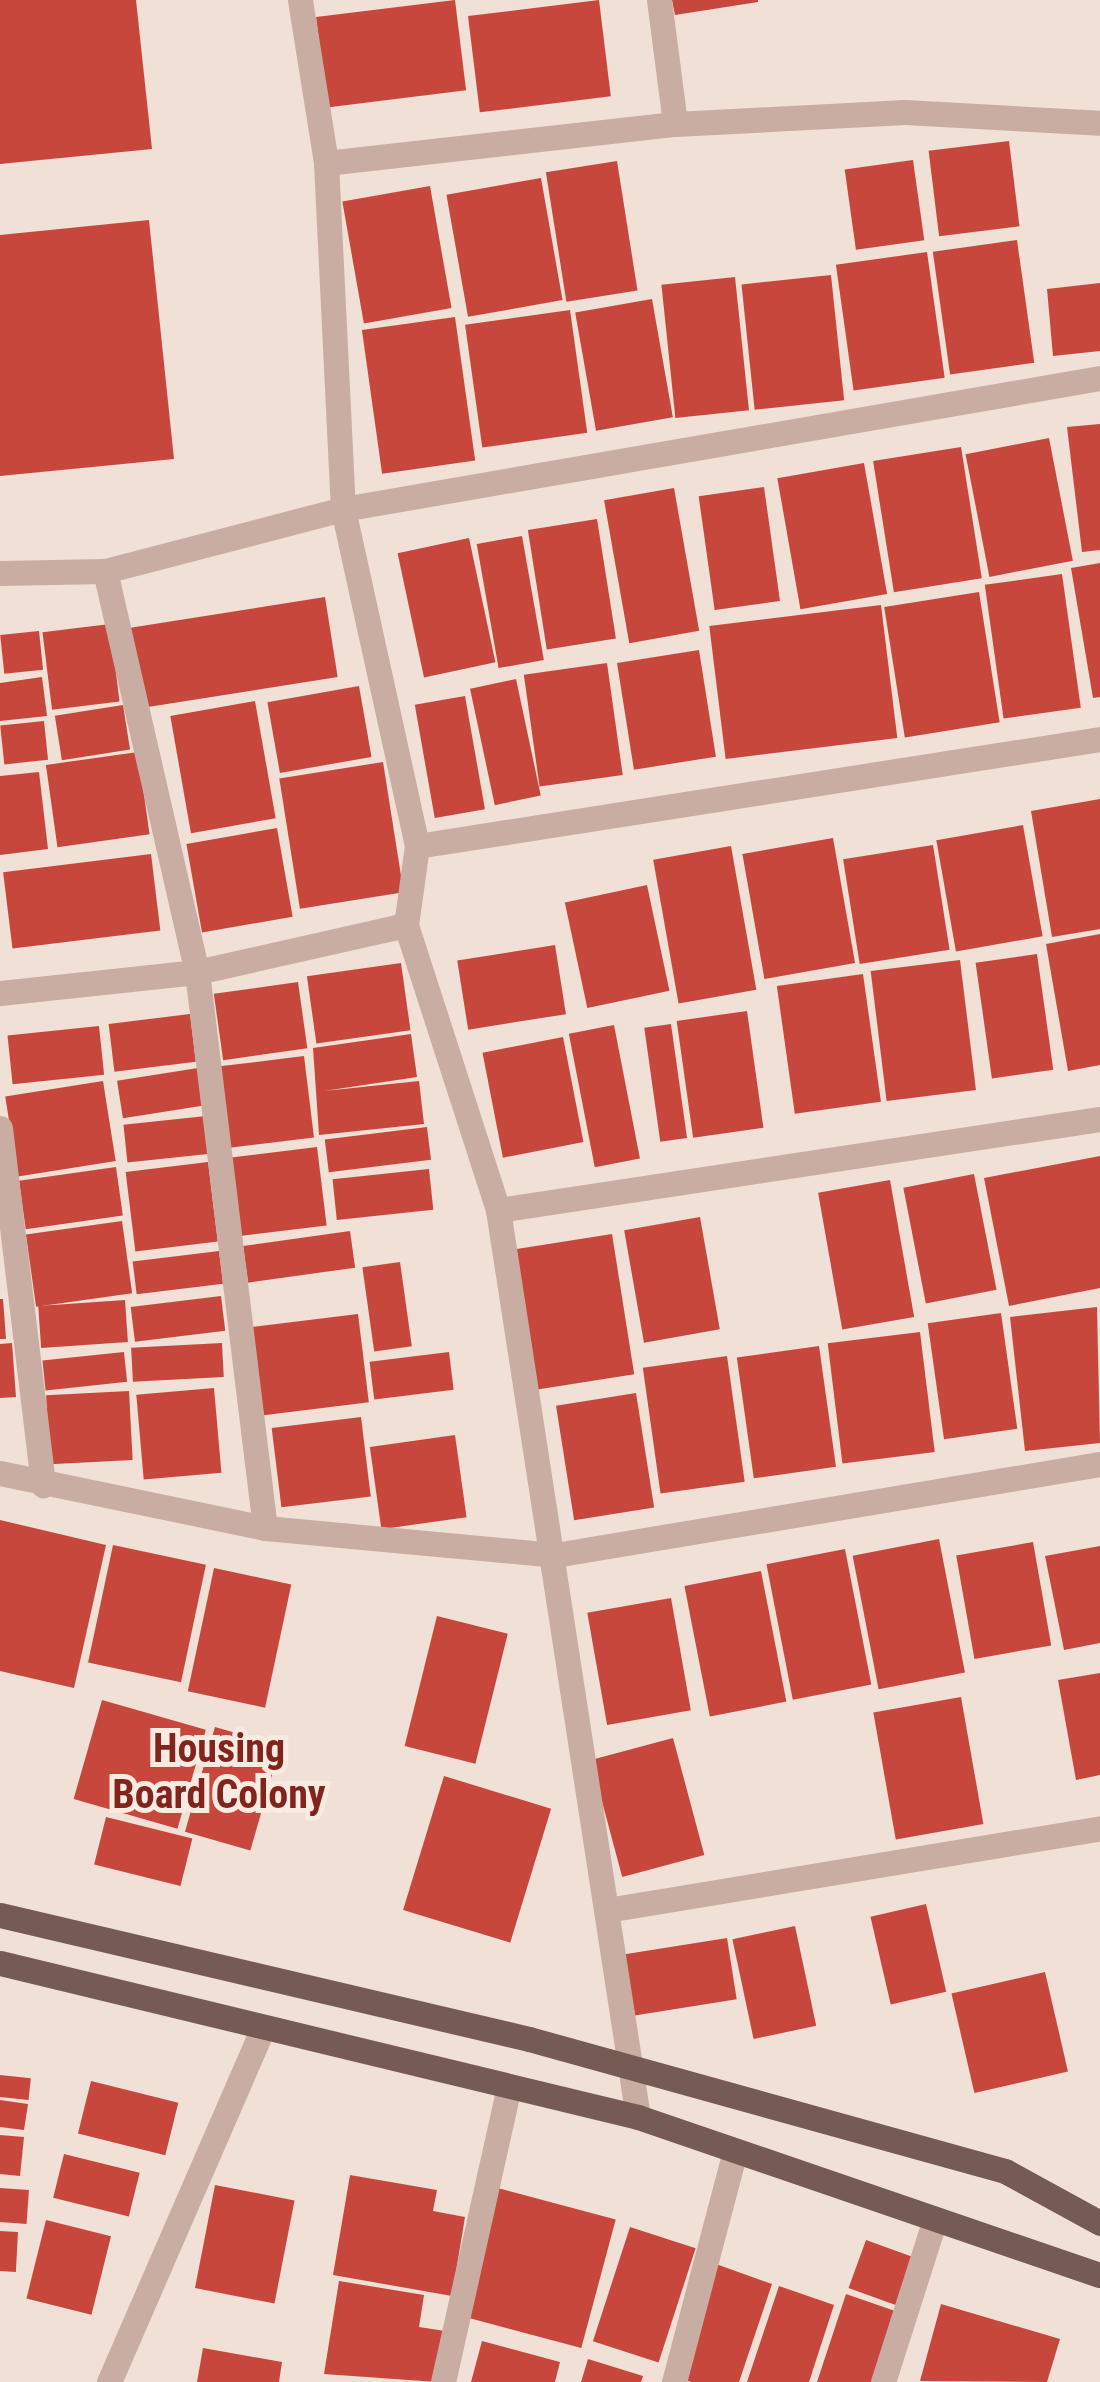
<!DOCTYPE html>
<html>
<head>
<meta charset="utf-8">
<style>
  body { margin:0 }
  #map { position:relative; width:1100px; height:2382px; overflow:hidden; background:#f1e0d6; font-family:"Roboto Condensed",sans-serif }
  div>[style] { position:absolute }
  .building>* { inset:0; background:#c8473d; transform-origin:0 0 }
  .minor>* { height:25px; margin:-12.5px; padding:0 12.5px; transform-origin:12.5px; border-radius:12.5px; background:#c9ada3 }
  .major>* { height:25px; margin:-12.5px; padding:0 12.5px; transform-origin:12.5px; border-radius:12.5px; background:#765b55 }
  span { translate:-50% -50%; white-space:nowrap; text-align:center; line-height:1.15; -webkit-text-stroke:10px #f9ebe2; paint-order:stroke }
  .quarter-label { font-size:40px; color:#83231d; font-weight:700 }
</style>
</head>
<body>
<div id="map">
  <div class="building">
    <div style="clip-path:polygon(0 0,136px 0,152px 149px,0 164px)"></div>
    <div style="left:455px;top:0;width:91px;height:140px;rotate:83deg"></div>
    <div style="left:599px;top:0;width:97px;height:132px;rotate:83deg"></div>
    <div style="clip-path:polygon(672px 0,758px 0,758px 2px,675px 15px)"></div>
    <div style="left:1009px;top:141px;width:86px;height:81px;rotate:83deg"></div>
    <div style="left:913px;top:160px;width:81px;height:69px;rotate:82deg"></div>
    <div style="left:617px;top:161px;width:131px;height:72px;rotate:81deg"></div>
    <div style="left:541px;top:178px;width:124px;height:96px;rotate:80deg"></div>
    <div style="left:430px;top:186px;width:124px;height:89px;rotate:80deg"></div>
    <div style="clip-path:polygon(149px 220px,174px 459px,0 476px,0 235px)"></div>
    <div style="left:1017px;top:240px;width:124px;height:85px;rotate:82deg"></div>
    <div style="left:927px;top:252px;width:127px;height:92px;rotate:82deg"></div>
    <div style="left:831px;top:275px;width:126px;height:90px;rotate:84deg"></div>
    <div style="left:735px;top:277px;width:134px;height:74px;rotate:84deg"></div>
    <div style="clip-path:polygon(1100px 283px,1100px 351px,1053px 356px,1047px 289px)"></div>
    <div style="left:652px;top:299px;width:120px;height:78px;rotate:80deg"></div>
    <div style="left:570px;top:310px;width:124px;height:106px;rotate:82deg"></div>
    <div style="left:455px;top:317px;width:145px;height:94px;rotate:82deg"></div>
    <div style="clip-path:polygon(1100px 424px,1100px 550px,1082px 552px,1067px 427px)"></div>
    <div style="left:1049px;top:438px;width:125px;height:85px;rotate:79deg"></div>
    <div style="left:961px;top:447px;width:133px;height:89px;rotate:81deg"></div>
    <div style="left:864px;top:463px;width:133px;height:88px;rotate:80deg"></div>
    <div style="left:764px;top:487px;width:115px;height:66px;rotate:82deg"></div>
    <div style="left:674px;top:488px;width:145px;height:71px;rotate:80deg"></div>
    <div style="left:597px;top:519px;width:121px;height:70px;rotate:81deg"></div>
    <div style="left:522px;top:536px;width:126px;height:46px;rotate:80deg"></div>
    <div style="left:469px;top:538px;width:127px;height:73px;rotate:78deg"></div>
    <div style="clip-path:polygon(1100px 563px,1100px 697px,1093px 698px,1071px 568px)"></div>
    <div style="left:1062px;top:574px;width:135px;height:78px;rotate:82deg"></div>
    <div style="left:979px;top:592px;width:132px;height:96px;rotate:81deg"></div>
    <div style="left:325px;top:597px;width:81px;height:197px;rotate:81deg"></div>
    <div style="left:881px;top:605px;width:134px;height:173px;rotate:83deg"></div>
    <div style="left:110px;top:624px;width:78px;height:68px;rotate:83deg"></div>
    <div style="left:39px;top:631px;width:39px;height:39px;rotate:84deg"></div>
    <div style="left:699px;top:650px;width:108px;height:83px;rotate:81deg"></div>
    <div style="left:607px;top:663px;width:113px;height:84px;rotate:82deg"></div>
    <div style="clip-path:polygon(42px 677px,47px 716px,0 721px,0 683px)"></div>
    <div style="left:516px;top:679px;width:119px;height:47px;rotate:78deg"></div>
    <div style="left:359px;top:686px;width:72px;height:93px;rotate:80deg"></div>
    <div style="left:465px;top:696px;width:115px;height:51px;rotate:80deg"></div>
    <div style="left:255px;top:701px;width:119px;height:86px;rotate:80deg"></div>
    <div style="left:123px;top:705px;width:45px;height:69px;rotate:81deg"></div>
    <div style="left:44px;top:721px;width:39px;height:44px;rotate:84deg"></div>
    <div style="left:138px;top:752px;width:83px;height:93px;rotate:82deg"></div>
    <div style="left:383px;top:762px;width:132px;height:105px;rotate:81deg"></div>
    <div style="clip-path:polygon(39px 772px,48px 849px,0 855px,0 776px)"></div>
    <div style="clip-path:polygon(1100px 799px,1100px 929px,1052px 937px,1031px 811px)"></div>
    <div style="left:1023px;top:825px;width:113px;height:88px;rotate:80deg"></div>
    <div style="left:277px;top:828px;width:90px;height:92px;rotate:80deg"></div>
    <div style="left:833px;top:838px;width:127px;height:92px;rotate:80deg"></div>
    <div style="left:933px;top:845px;width:106px;height:91px;rotate:81deg"></div>
    <div style="left:731px;top:846px;width:146px;height:79px;rotate:80deg"></div>
    <div style="left:151px;top:854px;width:77px;height:149px;rotate:83deg"></div>
    <div style="left:647px;top:885px;width:108px;height:84px;rotate:78deg"></div>
    <div style="clip-path:polygon(1100px 934px,1100px 1065px,1068px 1071px,1046px 944px)"></div>
    <div style="left:555px;top:945px;width:70px;height:99px;rotate:81deg"></div>
    <div style="left:1037px;top:954px;width:117px;height:62px;rotate:82deg"></div>
    <div style="left:960px;top:960px;width:131px;height:90px;rotate:83deg"></div>
    <div style="left:401px;top:963px;width:68px;height:95px;rotate:82deg"></div>
    <div style="left:863px;top:974px;width:129px;height:87px;rotate:82deg"></div>
    <div style="left:298px;top:982px;width:67px;height:85px;rotate:82deg"></div>
    <div style="left:747px;top:1011px;width:118px;height:71px;rotate:82deg"></div>
    <div style="left:190px;top:1014px;width:48px;height:82px;rotate:83deg"></div>
    <div style="left:671px;top:1024px;width:115px;height:27px;rotate:82deg"></div>
    <div style="left:614px;top:1025px;width:136px;height:46px;rotate:79deg"></div>
    <div style="left:99px;top:1026px;width:49px;height:92px;rotate:84deg"></div>
    <div style="clip-path:polygon(411px 1034px,417px 1077px,324px 1091px,419px 1081px,424px 1124px,319px 1135px,313px 1048px)"></div>
    <div style="left:563px;top:1037px;width:107px;height:82px;rotate:79deg"></div>
    <div style="left:304px;top:1056px;width:82px;height:87px;rotate:83deg"></div>
    <div style="left:198px;top:1068px;width:38px;height:82px;rotate:81deg"></div>
    <div style="left:103px;top:1081px;width:81px;height:99px;rotate:81deg"></div>
    <div style="left:206px;top:1116px;width:38px;height:83px;rotate:84deg"></div>
    <div style="left:427px;top:1127px;width:33px;height:103px;rotate:83deg"></div>
    <div style="left:317px;top:1147px;width:79px;height:93px;rotate:83deg"></div>
    <div style="clip-path:polygon(1100px 1156px,1100px 1288px,1009px 1306px,984px 1178px)"></div>
    <div style="left:208px;top:1162px;width:80px;height:83px;rotate:83deg"></div>
    <div style="left:116px;top:1167px;width:49px;height:98px;rotate:82deg"></div>
    <div style="left:429px;top:1169px;width:41px;height:97px;rotate:84deg"></div>
    <div style="left:974px;top:1174px;width:118px;height:72px;rotate:79deg"></div>
    <div style="left:890px;top:1180px;width:139px;height:73px;rotate:80deg"></div>
    <div style="left:700px;top:1217px;width:114px;height:77px;rotate:80deg"></div>
    <div style="left:122px;top:1221px;width:73px;height:97px;rotate:82deg"></div>
    <div style="left:350px;top:1231px;width:37px;height:108px;rotate:82deg"></div>
    <div style="left:612px;top:1234px;width:142px;height:98px;rotate:81deg"></div>
    <div style="left:219px;top:1251px;width:33px;height:87px;rotate:83deg"></div>
    <div style="left:400px;top:1262px;width:85px;height:38px;rotate:82deg"></div>
    <div style="left:221px;top:1296px;width:35px;height:91px;rotate:83deg"></div>
    <div style="clip-path:polygon(0 1299px,3px 1299px,6px 1339px,0 1339px)"></div>
    <div style="left:125px;top:1300px;width:42px;height:87px;rotate:86deg"></div>
    <div style="clip-path:polygon(1097px 1307px,1100px 1443px,1025px 1451px,1010px 1317px)"></div>
    <div style="left:1001px;top:1313px;width:117px;height:74px;rotate:82deg"></div>
    <div style="left:358px;top:1314px;width:89px;height:110px;rotate:83deg"></div>
    <div style="left:920px;top:1332px;width:121px;height:93px;rotate:83deg"></div>
    <div style="clip-path:polygon(12px 1343px,16px 1397px,0 1398px,0 1344px)"></div>
    <div style="left:222px;top:1343px;width:34px;height:91px;rotate:87deg"></div>
    <div style="left:819px;top:1346px;width:122px;height:83px;rotate:82deg"></div>
    <div style="left:124px;top:1352px;width:30px;height:82px;rotate:84deg"></div>
    <div style="left:449px;top:1352px;width:38px;height:80px;rotate:83deg"></div>
    <div style="left:727px;top:1356px;width:127px;height:85px;rotate:82deg"></div>
    <div style="left:214px;top:1388px;width:85px;height:78px;rotate:85deg"></div>
    <div style="left:129px;top:1391px;width:69px;height:83px;rotate:87deg"></div>
    <div style="left:636px;top:1393px;width:116px;height:81px;rotate:81deg"></div>
    <div style="left:361px;top:1417px;width:80px;height:90px;rotate:83deg"></div>
    <div style="left:455px;top:1435px;width:83px;height:86px;rotate:82deg"></div>
    <div style="clip-path:polygon(0 1520px,106px 1545px,74px 1688px,0 1671px)"></div>
    <div style="left:939px;top:1539px;width:136px;height:88px;rotate:79deg"></div>
    <div style="left:1033px;top:1542px;width:105px;height:78px;rotate:80deg"></div>
    <div style="left:113px;top:1545px;width:95px;height:120px;rotate:12deg"></div>
    <div style="clip-path:polygon(1100px 1546px,1100px 1643px,1064px 1650px,1045px 1556px)"></div>
    <div style="left:845px;top:1549px;width:138px;height:80px;rotate:79deg"></div>
    <div style="left:214px;top:1568px;width:79px;height:126px;rotate:12deg"></div>
    <div style="left:761px;top:1571px;width:133px;height:78px;rotate:79deg"></div>
    <div style="left:671px;top:1598px;width:114px;height:85px;rotate:80deg"></div>
    <div style="left:437px;top:1616px;width:73px;height:134px;rotate:14deg"></div>
    <div style="clip-path:polygon(1100px 1673px,1100px 1775px,1076px 1780px,1058px 1680px)"></div>
    <div style="left:961px;top:1697px;width:129px;height:89px;rotate:80deg"></div>
    <div style="left:102px;top:1700px;width:108px;height:103px;rotate:16deg"></div>
    <div style="left:215px;top:1727px;width:68px;height:109px;rotate:16deg"></div>
    <div style="left:673px;top:1738px;width:121px;height:85px;rotate:75deg"></div>
    <div style="left:444px;top:1776px;width:112px;height:140px;rotate:17deg"></div>
    <div style="left:106px;top:1817px;width:89px;height:49px;rotate:14deg"></div>
    <div style="left:926px;top:1904px;width:90px;height:57px;rotate:77deg"></div>
    <div style="left:795px;top:1926px;width:102px;height:64px;rotate:78deg"></div>
    <div style="left:727px;top:1938px;width:62px;height:105px;rotate:81deg"></div>
    <div style="left:1045px;top:1972px;width:102px;height:96px;rotate:77deg"></div>
    <div style="left:0;top:2075px;width:31px;height:22px;rotate:6deg"></div>
    <div style="left:91px;top:2081px;width:90px;height:54px;rotate:14deg"></div>
    <div style="clip-path:polygon(0 2100px,28px 2104px,24px 2130px,0 2127px)"></div>
    <div style="clip-path:polygon(0 2135px,24px 2137px,20px 2176px,0 2174px)"></div>
    <div style="left:64px;top:2154px;width:78px;height:45px;rotate:14deg"></div>
    <div style="clip-path:polygon(350px 2175px,437px 2190px,433px 2211px,465px 2217px,452px 2296px,333px 2275px)"></div>
    <div style="left:215px;top:2185px;width:81px;height:105px;rotate:11deg"></div>
    <div style="left:494px;top:2187px;width:126px;height:133px;rotate:15deg"></div>
    <div style="left:0;top:2188px;width:29px;height:34px;rotate:4deg"></div>
    <div style="left:46px;top:2220px;width:67px;height:81px;rotate:14deg"></div>
    <div style="left:630px;top:2227px;width:69px;height:120px;rotate:18deg"></div>
    <div style="left:0;top:2231px;width:18px;height:40px;rotate:3deg"></div>
    <div style="left:866px;top:2240px;width:50px;height:51px;rotate:20deg"></div>
    <div style="clip-path:polygon(716px 2264px,772px 2284px,739px 2382px,691px 2382px,679px 2378px)"></div>
    <div style="clip-path:polygon(339px 2281px,424px 2295px,419px 2327px,445px 2331px,437px 2382px,324px 2374px)"></div>
    <div style="clip-path:polygon(779px 2286px,834px 2305px,809px 2382px,747px 2382px)"></div>
    <div style="clip-path:polygon(846px 2294px,898px 2312px,875px 2382px,817px 2382px)"></div>
    <div style="clip-path:polygon(941px 2304px,1060px 2339px,1047px 2382px,920px 2381px)"></div>
    <div style="clip-path:polygon(482px 2341px,560px 2362px,555px 2382px,471px 2382px)"></div>
    <div style="clip-path:polygon(203px 2348px,282px 2362px,279px 2382px,197px 2382px)"></div>
    <div style="clip-path:polygon(588px 2359px,643px 2376px,641px 2382px,581px 2382px)"></div>
  </div>
  <div class="minor">
    <div style="left:300px;top:0;width:165px;rotate:80.9deg"></div>
    <div style="left:326px;top:163px;width:346px;rotate:87.2deg"></div>
    <div style="left:343px;top:509px;width:345px;rotate:77.6deg"></div>
    <div style="left:417px;top:846px;width:80px;rotate:97.9deg"></div>
    <div style="left:406px;top:925px;width:299px;rotate:72.1deg"></div>
    <div style="left:498px;top:1210px;width:918px;rotate:81.23deg"></div>
    <div style="left:659px;top:0;width:125px;rotate:82.6deg"></div>
    <div style="left:326px;top:163px;width:351px;rotate:-6.4deg"></div>
    <div style="left:675px;top:124px;width:230px;rotate:-3deg"></div>
    <div style="left:905px;top:112px;width:195px;rotate:3.2deg"></div>
    <div style="left:105px;top:571px;width:411px;rotate:77.1deg"></div>
    <div style="left:197px;top:972px;width:560px;rotate:83.03deg"></div>
    <div style="left:0;top:573px;width:105px;rotate:-1.1deg"></div>
    <div style="left:105px;top:571px;width:246px;rotate:-14.6deg"></div>
    <div style="left:343px;top:509px;width:768px;rotate:-9.82deg"></div>
    <div style="left:417px;top:846px;width:691px;rotate:-8.9deg"></div>
    <div style="left:0;top:993px;width:198px;rotate:-6.1deg"></div>
    <div style="left:197px;top:972px;width:214px;rotate:-12.7deg"></div>
    <div style="left:0;top:1128px;width:360px;rotate:83.1deg"></div>
    <div style="left:498px;top:1210px;width:609px;rotate:-8.6deg"></div>
    <div style="left:0;top:1473px;width:271px;rotate:11.7deg"></div>
    <div style="left:265px;top:1528px;width:291px;rotate:5.3deg"></div>
    <div style="left:555px;top:1555px;width:553px;rotate:-9.48deg"></div>
    <div style="left:607px;top:1910px;width:500px;rotate:-9.4deg"></div>
    <div style="left:109px;top:2382px;width:381px;rotate:-66.5deg"></div>
    <div style="left:443px;top:2382px;width:303px;rotate:-77.4deg"></div>
    <div style="left:674px;top:2382px;width:235px;rotate:-75.2deg"></div>
    <div style="left:883px;top:2382px;width:168px;rotate:-72.3deg"></div>
  </div>
  <div class="major">
    <div style="left:0;top:1915px;width:543px;rotate:13.19deg"></div>
    <div style="left:529px;top:2039px;width:494px;rotate:15.5deg"></div>
    <div style="left:1005px;top:2171px;width:108px;rotate:28.7deg"></div>
    <div style="left:0;top:1963px;width:656px;rotate:13.57deg"></div>
    <div style="left:638px;top:2117px;width:488px;rotate:18.9deg"></div>
  </div>
  <div class="quarter-label">
    <span style="left:219px;top:1772px">Housing<br>Board Colony</span>
  </div>
</div>
</body>
</html>
